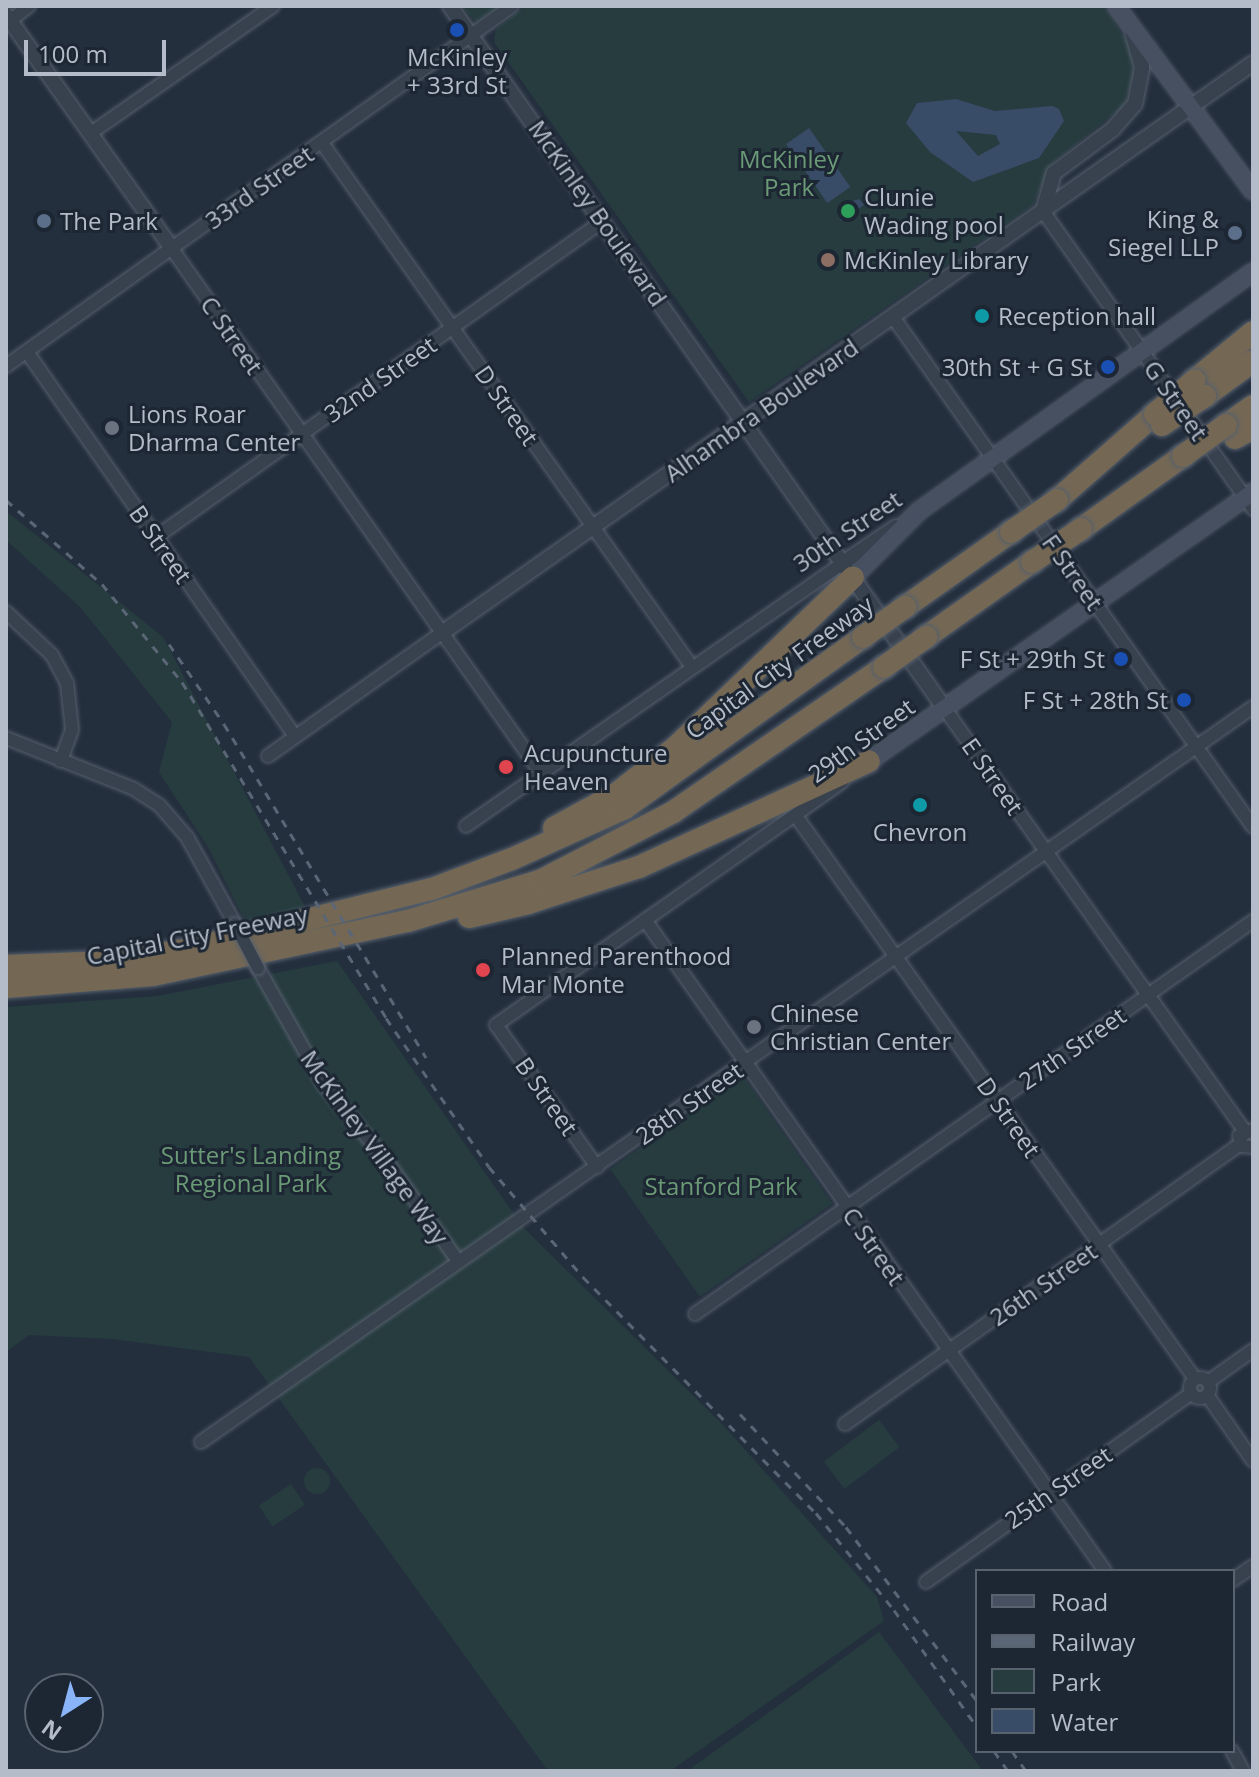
<!DOCTYPE html>
<html>
<head>
<meta charset="utf-8">
<style>
  body { margin:0 }
  #map { position:relative; width:1259px; height:1777px; overflow:hidden; background:#242f3e; font-family:"Open Sans",sans-serif }
  div>[style] { position:absolute }
  .green>* { inset:0; background:#263c3f; transform-origin:0 0 }
  .round { border-radius:50% }
  .water>* { inset:0; background:#394c67; transform-origin:0 0 }
  .roads { filter:drop-shadow(0 0 2px #565f6c) drop-shadow(0 0 2px #565f6c) }
  .minor>* { height:12px; margin:-6px; padding:0 6px; transform-origin:6px; border-radius:6px; background:#38414e }
  .minor>.ring { margin:-6px; padding:0; box-sizing:content-box; background:none; border:12px solid #38414e; border-radius:50% }
  .tertiary>* { height:14px; margin:-7px; padding:0 7px; transform-origin:7px; border-radius:7px; background:#38414e }
  .secondary>* { height:16px; margin:-8px; padding:0 8px; transform-origin:8px; border-radius:8px; background:#465061 }
  .motorway>* { height:22px; margin:-11px; padding:0 11px; transform-origin:11px; border-radius:11px; background:#746855 }
  .rail>* { height:3px; margin-top:-1.5px; transform-origin:0; background:repeating-linear-gradient(90deg,#5a6575 0 8px,transparent 0 16px) }
  .bridges { filter:drop-shadow(0 0 2px #565f6c) drop-shadow(0 0 2px #565f6c) }
  .minor-bridge>* { height:12px; margin:-6px; padding:0 6px; transform-origin:6px; border-radius:6px; background:#38414e }
  .motorway-bridge>* { height:22px; margin:-11px; padding:0 11px; transform-origin:11px; border-radius:11px; background:#746855 }
  .dots>* { width:22px; height:22px; translate:-50% -50%; box-sizing:border-box; border:4px solid #1d2633; border-radius:50% }
  span { translate:-50% -50%; white-space:nowrap; text-align:center; line-height:1.15; -webkit-text-stroke:6px #1d2633; paint-order:stroke }
  .poi-label { font-size:24px; color:#b4bcc9 }
  .left { translate:0 -50%; text-align:left }
  .right { translate:-100% -50%; text-align:right }
  .park-label { font-size:24px; color:#6b9a76 }
  .street-label { font-size:24px; color:#b4bcc9 }
  .frame { position:absolute; inset:0; border:8px solid #b4bcc9; pointer-events:none }
  .legend { position:absolute; left:975px; top:1569px; width:260px; height:184px; box-sizing:border-box; background:#1d2633; border:2px solid #59626f; margin:0; padding:10px 14px; list-style:none; font-size:24px; color:#b4bcc9 }
  .legend li { display:flex; align-items:center; gap:16px; height:40px }
  .legend b { width:40px; border:2px solid #59626f }
  .north { position:absolute; left:24px; top:1673px; width:80px; height:80px; box-sizing:border-box; background:#1d2633; border:2px solid #59626f; border-radius:50%; rotate:216deg; font-size:22px; font-weight:700; line-height:32px; text-align:center; color:#b4bcc9 }
  .north::after { content:''; display:block; margin:auto; width:28px; height:36px; background:#8ab4f8; clip-path:polygon(50% 0,100% 100%,50% 72%,0 100%) }
  .scale { position:absolute; left:24px; top:40px; width:142px; height:36px; box-sizing:border-box; border:4px solid #b4bcc9; border-top:0; padding-left:10px; font-size:24px; line-height:28px; white-space:nowrap; color:#b4bcc9; -webkit-text-stroke:6px #1d2633; paint-order:stroke }
</style>
</head>
<body>
<div id="map">
  <div class="green">
    <div style="clip-path:polygon(461px 6px,500px 6px,476px 22px)"></div>
    <div style="clip-path:polygon(525px 6px,1104px 6px,1131px 48px,1134px 74px,1124px 106px,1051px 164px,1033px 205px,749px 402px,494px 42px,496px 29px)"></div>
    <div style="clip-path:polygon(6px 511px,163px 637px,312px 920px,246px 923px,209px 849px,159px 772px,172px 722px,81px 608px,6px 540px)"></div>
    <div style="clip-path:polygon(337px 961px,523px 1227px,722px 1424px,877px 1597px,884px 1621px,670px 1771px,548px 1771px,249px 1357px,112px 1339px,29px 1335px,6px 1352px,6px 1007px,158px 996px)"></div>
    <div style="left:743px;top:1076px;width:156px;height:162px;rotate:55deg"></div>
    <div style="left:879px;top:1420px;width:34px;height:69px;rotate:53deg"></div>
    <div class="round" style="left:304px;top:1468px;width:26px;height:26px"></div>
    <div style="left:291px;top:1484px;width:25px;height:39px;rotate:56deg"></div>
    <div style="clip-path:polygon(879px 1632px,983px 1771px,687px 1771px,764px 1716px)"></div>
  </div>
  <div class="water">
    <div style="clip-path:polygon(evenodd,956px 99px,995px 111px,1052px 106px,1059px 109px,1064px 121px,1039px 158px,973px 182px,930px 152px,906px 123px,917px 103px,956px 99px,956px 131px,996px 135px,1000px 144px,978px 156px,956px 131px)"></div>
    <div style="left:809px;top:128px;width:72px;height:28px;rotate:55deg"></div>
    <div style="clip-path:polygon(859px 199px,864px 205px,841px 221px,837px 214px,845px 209px,843px 204px)"></div>
  </div>
  <div class="roads">
    <div class="minor">
      <div style="left:11px;top:20px;width:23px;rotate:-38deg"></div>
      <div style="left:91px;top:133px;width:222px;rotate:-34.9deg"></div>
      <div style="left:322px;top:143px;width:641px;rotate:54.77deg"></div>
      <div style="left:1043px;top:211px;width:365px;rotate:54.8deg"></div>
      <div style="left:172px;top:249px;width:641px;rotate:54.85deg"></div>
      <div style="left:893px;top:317px;width:624px;rotate:54.78deg"></div>
      <div style="left:27px;top:352px;width:468px;rotate:55.1deg"></div>
      <div style="left:6px;top:366px;width:621px;rotate:-35.43deg"></div>
      <div style="left:156px;top:537px;width:547px;rotate:-35.26deg"></div>
      <div style="left:6px;top:612px;width:63px;rotate:43.1deg"></div>
      <div style="left:52px;top:655px;width:32px;rotate:62deg"></div>
      <div style="left:67px;top:683px;width:47px;rotate:83.9deg"></div>
      <div style="left:72px;top:730px;width:33px;rotate:110deg"></div>
      <div style="left:945px;top:709px;width:516px;rotate:54.62deg"></div>
      <div style="left:6px;top:738px;width:138px;rotate:21.7deg"></div>
      <div style="left:134px;top:789px;width:30px;rotate:33deg"></div>
      <div style="left:159px;top:805px;width:43px;rotate:48.8deg"></div>
      <div style="left:187px;top:837px;width:99px;rotate:61.1deg"></div>
      <div style="left:268px;top:756px;width:213px;rotate:-35.3deg"></div>
      <div style="left:796px;top:816px;width:690px;rotate:54.67deg"></div>
      <div style="left:466px;top:826px;width:460px;rotate:-34.9deg"></div>
      <div style="left:645px;top:920px;width:797px;rotate:54.75deg"></div>
      <div style="left:258px;top:968px;width:134px;rotate:60.6deg"></div>
      <div style="left:324px;top:1085px;width:97px;rotate:50.4deg"></div>
      <div style="left:386px;top:1160px;width:124px;rotate:54.5deg"></div>
      <div style="left:1253px;top:1130px;width:15px;rotate:157deg"></div>
      <div style="left:1239px;top:1136px;width:10px;rotate:73deg"></div>
      <div style="left:1242px;top:1146px;width:11px;rotate:5deg"></div>
      <div style="left:597px;top:1167px;width:174px;rotate:-125.4deg"></div>
      <div style="left:496px;top:1025px;width:423px;rotate:-35.1deg"></div>
      <div style="left:695px;top:1314px;width:683px;rotate:-35.16deg"></div>
      <div class="ring" style="left:1190px;top:1378px;width:8px;height:8px"></div>
      <div style="left:1208px;top:1382px;width:55px;rotate:-35.4deg"></div>
      <div style="left:1207px;top:1395px;width:80px;rotate:55.1deg"></div>
      <div style="left:845px;top:1424px;width:485px;rotate:-35.3deg"></div>
      <div style="left:201px;top:1442px;width:1283px;rotate:-34.94deg"></div>
      <div style="left:1233px;top:1580px;width:24px;rotate:-35deg"></div>
      <div style="left:926px;top:1582px;width:326px;rotate:-35.4deg"></div>
      <div style="left:1232px;top:1751px;width:23px;rotate:61deg"></div>
    </div>
    <div class="tertiary">
      <div style="left:450px;top:6px;width:860px;rotate:54.85deg"></div>
      <div style="left:6px;top:15px;width:287px;rotate:54.6deg"></div>
      <div style="left:1043px;top:211px;width:40px;rotate:-74deg"></div>
      <div style="left:1054px;top:173px;width:74px;rotate:-36.7deg"></div>
      <div style="left:1113px;top:129px;width:33px;rotate:-49deg"></div>
      <div style="left:1135px;top:104px;width:38px;rotate:-79deg"></div>
      <div style="left:1142px;top:67px;width:35px;rotate:-106deg"></div>
      <div style="left:843px;top:563px;width:64px;rotate:-34.2deg"></div>
      <div style="left:442px;top:633px;width:991px;rotate:-35.1deg"></div>
    </div>
    <div class="secondary">
      <div style="left:1116px;top:6px;width:230px;rotate:53.5deg"></div>
      <div style="left:853px;top:577px;width:93px;rotate:-45deg"></div>
      <div style="left:919px;top:511px;width:411px;rotate:-35.6deg"></div>
      <div style="left:869px;top:761px;width:469px;rotate:-35deg"></div>
    </div>
    <div class="motorway">
      <div style="left:1195px;top:380px;width:75px;rotate:-39.6deg"></div>
      <div style="left:1205px;top:396px;width:59px;rotate:-36.1deg"></div>
      <div style="left:1226px;top:425px;width:33px;rotate:-35deg"></div>
      <div style="left:1235px;top:438px;width:21px;rotate:-29deg"></div>
      <div style="left:1057px;top:500px;width:130px;rotate:-41.3deg"></div>
      <div style="left:1081px;top:529px;width:125px;rotate:-35.6deg"></div>
      <div style="left:905px;top:607px;width:130px;rotate:-35.3deg"></div>
      <div style="left:926px;top:637px;width:130px;rotate:-35.3deg"></div>
      <div style="left:554px;top:828px;width:71px;rotate:-28.7deg"></div>
      <div style="left:616px;top:794px;width:76px;rotate:-38.1deg"></div>
      <div style="left:676px;top:747px;width:245px;rotate:-43.8deg"></div>
      <div style="left:469px;top:917px;width:61px;rotate:-13.3deg"></div>
      <div style="left:528px;top:903px;width:117px;rotate:-18deg"></div>
      <div style="left:639px;top:867px;width:253px;rotate:-24.7deg"></div>
      <div style="left:6px;top:966px;width:103px;rotate:-2.2deg"></div>
      <div style="left:109px;top:962px;width:81px;rotate:-9.2deg"></div>
      <div style="left:189px;top:949px;width:250px;rotate:-13.9deg"></div>
      <div style="left:432px;top:889px;width:85px;rotate:-20.6deg"></div>
      <div style="left:512px;top:859px;width:124px;rotate:-24.3deg"></div>
      <div style="left:625px;top:808px;width:293px;rotate:-35.7deg"></div>
      <div style="left:6px;top:987px;width:147px;rotate:-4.7deg"></div>
      <div style="left:153px;top:975px;width:261px;rotate:-12deg"></div>
      <div style="left:408px;top:921px;width:138px;rotate:-16.9deg"></div>
      <div style="left:540px;top:881px;width:150px;rotate:-27.4deg"></div>
      <div style="left:673px;top:812px;width:256px;rotate:-34.5deg"></div>
    </div>
  </div>
  <div class="rail">
    <div style="left:6px;top:500px;width:128px;rotate:41.2deg"></div>
    <div style="left:102px;top:584px;width:127px;rotate:50.8deg"></div>
    <div style="left:182px;top:682px;width:393px;rotate:58.7deg"></div>
    <div style="left:386px;top:1018px;width:181px;rotate:55.3deg"></div>
    <div style="left:489px;top:1167px;width:145px;rotate:49.5deg"></div>
    <div style="left:583px;top:1277px;width:332px;rotate:45.4deg"></div>
    <div style="left:816px;top:1513px;width:124px;rotate:51.2deg"></div>
    <div style="left:894px;top:1610px;width:143px;rotate:54.6deg"></div>
    <div style="left:169px;top:644px;width:97px;rotate:55.5deg"></div>
    <div style="left:224px;top:724px;width:390px;rotate:58.8deg"></div>
    <div style="left:740px;top:1414px;width:155px;rotate:46.8deg"></div>
    <div style="left:846px;top:1527px;width:218px;rotate:53deg"></div>
    <div style="left:994px;top:1751px;width:24px;rotate:55deg"></div>
    <div style="left:1012px;top:1751px;width:24px;rotate:55deg"></div>
  </div>
  <div class="bridges">
    <div class="minor-bridge">
      <div style="left:235px;top:924px;width:50px;rotate:62.4deg"></div>
    </div>
    <div class="motorway-bridge">
      <div style="left:1155px;top:414px;width:52px;rotate:-40.4deg"></div>
      <div style="left:1162px;top:425px;width:52px;rotate:-34deg"></div>
      <div style="left:1183px;top:456px;width:53px;rotate:-35.8deg"></div>
      <div style="left:1011px;top:532px;width:56px;rotate:-34.8deg"></div>
      <div style="left:1032px;top:562px;width:59px;rotate:-34deg"></div>
      <div style="left:863px;top:637px;width:52px;rotate:-35.5deg"></div>
      <div style="left:884px;top:667px;width:52px;rotate:-35.5deg"></div>
    </div>
  </div>
  <div class="dots">
    <div style="left:457px;top:30px;background:#1a4fb4"></div>
    <div style="left:848px;top:211px;background:#2e9e5b"></div>
    <div style="left:44px;top:221px;background:#5c6f8a"></div>
    <div style="left:1235px;top:233px;background:#5c6f8a"></div>
    <div style="left:828px;top:260px;background:#8d6e63"></div>
    <div style="left:982px;top:316px;background:#0f9aa8"></div>
    <div style="left:1108px;top:367px;background:#1a4fb4"></div>
    <div style="left:112px;top:428px;background:#6b7280"></div>
    <div style="left:1121px;top:659px;background:#1a4fb4"></div>
    <div style="left:1184px;top:700px;background:#1a4fb4"></div>
    <div style="left:506px;top:767px;background:#e0444e"></div>
    <div style="left:920px;top:805px;background:#0f9aa8"></div>
    <div style="left:483px;top:970px;background:#e0444e"></div>
    <div style="left:754px;top:1027px;background:#6b7280"></div>
  </div>
  <div class="poi-label">
    <span style="left:457px;top:71px">McKinley<br>+ 33rd St</span>
    <span class="left" style="left:864px;top:211px">Clunie<br>Wading pool</span>
    <span class="right" style="left:1219px;top:233px">King &amp;<br>Siegel LLP</span>
    <span class="left" style="left:60px;top:221px">The Park</span>
    <span class="left" style="left:844px;top:260px">McKinley Library</span>
    <span class="left" style="left:998px;top:316px">Reception hall</span>
    <span class="right" style="left:1092px;top:367px">30th St + G St</span>
    <span class="left" style="left:128px;top:428px">Lions Roar<br>Dharma Center</span>
    <span class="right" style="left:1105px;top:659px">F St + 29th St</span>
    <span class="right" style="left:1168px;top:700px">F St + 28th St</span>
    <span class="left" style="left:524px;top:767px">Acupuncture<br>Heaven</span>
    <span style="left:920px;top:832px">Chevron</span>
    <span class="left" style="left:501px;top:970px">Planned Parenthood<br>Mar Monte</span>
    <span class="left" style="left:770px;top:1027px">Chinese<br>Christian Center</span>
  </div>
  <div class="park-label">
    <span style="left:789px;top:173px">McKinley<br>Park</span>
    <span style="left:251px;top:1169px">Sutter's Landing<br>Regional Park</span>
    <span style="left:721px;top:1186px">Stanford Park</span>
  </div>
  <div class="street-label">
    <span style="left:259px;top:187px;rotate:-35deg">33rd Street</span>
    <span style="left:598px;top:213px;rotate:55deg">McKinley Boulevard</span>
    <span style="left:232px;top:335px;rotate:55deg">C Street</span>
    <span style="left:380px;top:379px;rotate:-35deg">32nd Street</span>
    <span style="left:1176px;top:400px;rotate:55deg">G Street</span>
    <span style="left:507px;top:405px;rotate:55deg">D Street</span>
    <span style="left:761px;top:410px;rotate:-35deg">Alhambra Boulevard</span>
    <span style="left:847px;top:531px;rotate:-34deg">30th Street</span>
    <span style="left:161px;top:544px;rotate:55deg">B Street</span>
    <span style="left:1073px;top:572px;rotate:55deg">F Street</span>
    <span style="left:779px;top:667px;rotate:-36deg">Capital City Freeway</span>
    <span style="left:861px;top:740px;rotate:-36deg">29th Street</span>
    <span style="left:993px;top:776px;rotate:55deg">E Street</span>
    <span style="left:197px;top:935px;rotate:-11deg">Capital City Freeway</span>
    <span style="left:1072px;top:1048px;rotate:-35deg">27th Street</span>
    <span style="left:547px;top:1096px;rotate:55deg">B Street</span>
    <span style="left:689px;top:1103px;rotate:-35deg">28th Street</span>
    <span style="left:1009px;top:1117px;rotate:55deg">D Street</span>
    <span style="left:375px;top:1147px;rotate:54deg">McKinley Village Way</span>
    <span style="left:874px;top:1246px;rotate:55deg">C Street</span>
    <span style="left:1043px;top:1284px;rotate:-35deg">26th Street</span>
    <span style="left:1058px;top:1487px;rotate:-35deg">25th Street</span>
  </div>
  <div class="frame"></div>
  <ul class="legend">
  <li><b style="height:10px;background:#465061"></b>Road</li>
  <li><b style="height:10px;background:#5a6575"></b>Railway</li>
  <li><b style="height:22px;background:#263c3f"></b>Park</li>
  <li><b style="height:22px;background:#394c67"></b>Water</li>
  </ul>
  <div class="north">N</div>
  <div class="scale">100 m</div>
</div>
</body>
</html>
